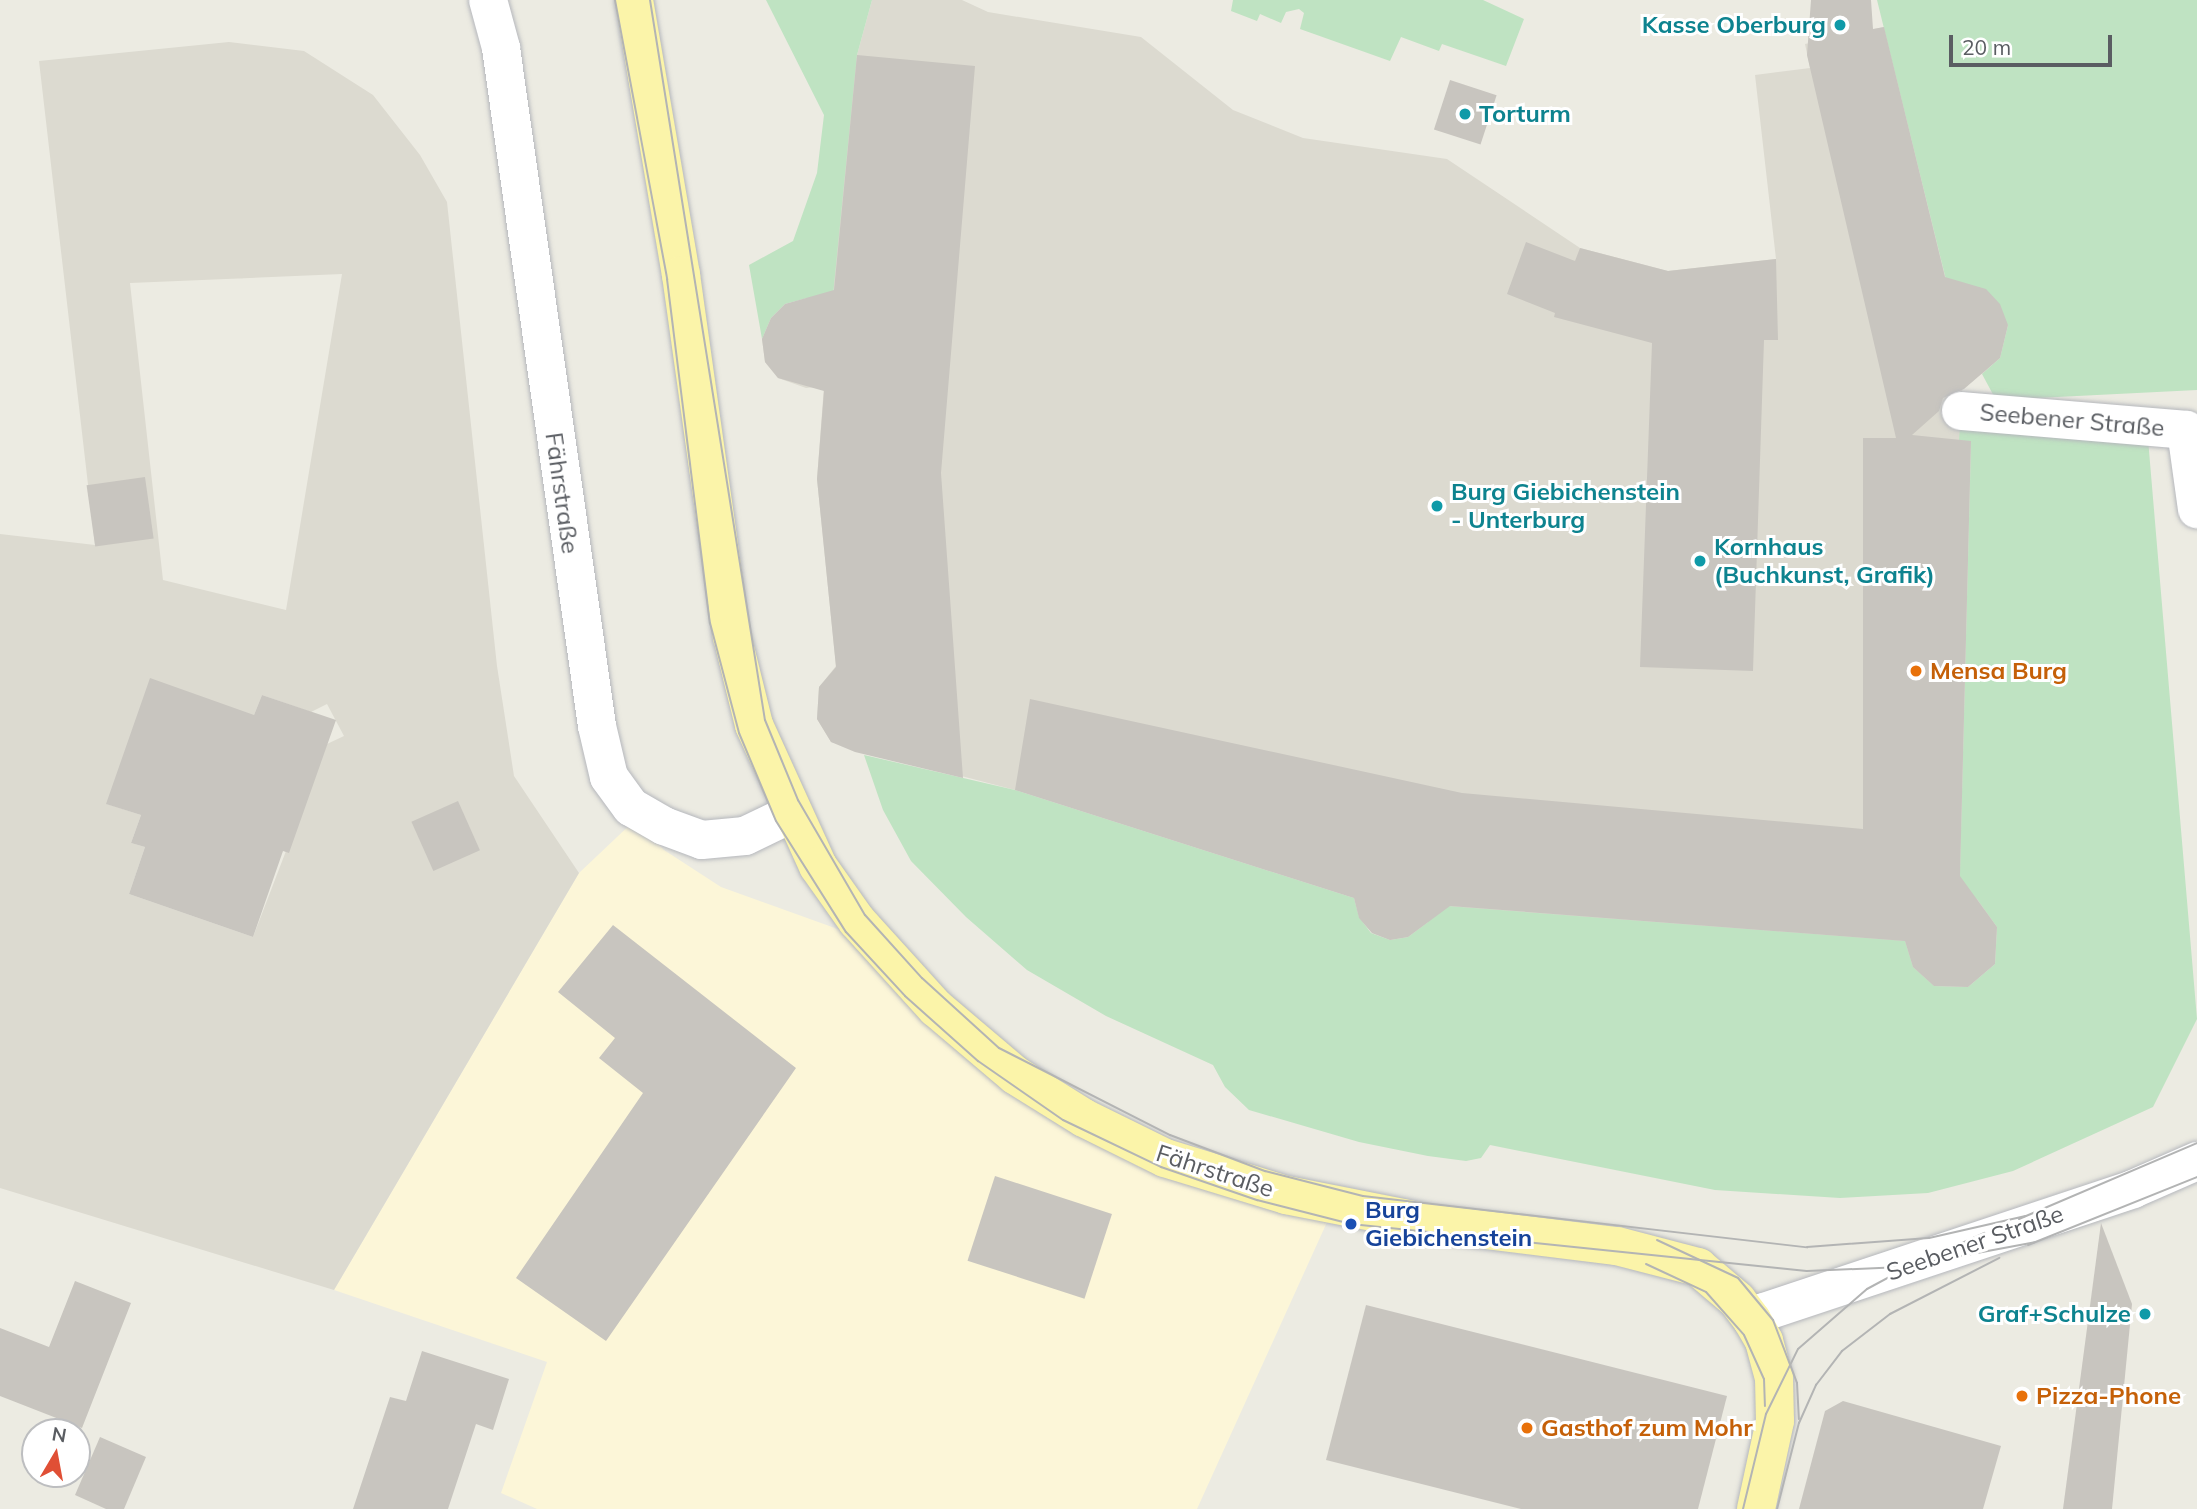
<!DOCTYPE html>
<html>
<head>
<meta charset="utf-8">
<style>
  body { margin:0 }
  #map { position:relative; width:2197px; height:1509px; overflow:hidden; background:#ecebe2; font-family:Mulish,sans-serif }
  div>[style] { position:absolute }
  .commercial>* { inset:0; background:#fcf6d8 }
  .education>* { inset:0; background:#dcdad0 }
  .green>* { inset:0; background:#bfe3c2 }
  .building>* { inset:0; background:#c8c5bf; transform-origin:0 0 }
  .roads { filter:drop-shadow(0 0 2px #b5b7bc) drop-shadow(0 0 2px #b5b7bc) }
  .minor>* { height:38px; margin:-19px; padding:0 19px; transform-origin:19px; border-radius:19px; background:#fff }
  .major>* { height:38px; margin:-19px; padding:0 19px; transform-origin:19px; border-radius:19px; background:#fbf4a9 }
  .tram>* { height:2px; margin:-1px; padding:0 1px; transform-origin:1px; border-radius:1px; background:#b3b4b4 }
  .dots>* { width:19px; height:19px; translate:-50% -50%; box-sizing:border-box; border:4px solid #fff; border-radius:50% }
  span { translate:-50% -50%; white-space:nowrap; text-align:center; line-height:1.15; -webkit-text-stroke:6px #fff; paint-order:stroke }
  .culture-label { font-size:24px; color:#0d838f; font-weight:700 }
  .right { translate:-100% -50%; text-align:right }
  .left { translate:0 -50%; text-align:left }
  .street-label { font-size:24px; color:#5a5d62 }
  .food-label { font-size:24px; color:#c56008; font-weight:700 }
  .transit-label { font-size:24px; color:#164399; font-weight:700 }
  .north { position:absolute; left:21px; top:1418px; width:70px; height:70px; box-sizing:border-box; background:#fff; border:2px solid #bdbec0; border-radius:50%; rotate:10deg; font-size:19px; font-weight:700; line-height:28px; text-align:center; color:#5a5d62 }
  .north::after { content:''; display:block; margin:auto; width:24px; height:32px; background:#e04f35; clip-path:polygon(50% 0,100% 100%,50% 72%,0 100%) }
  .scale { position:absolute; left:1949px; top:35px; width:163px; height:32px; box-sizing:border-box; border:4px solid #5a5d62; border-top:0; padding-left:9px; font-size:21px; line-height:24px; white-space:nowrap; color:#5a5d62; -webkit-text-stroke:5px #fff; paint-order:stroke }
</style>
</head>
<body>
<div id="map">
  <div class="commercial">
    <div style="clip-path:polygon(635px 820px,664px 850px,721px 887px,846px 932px,978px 1061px,1328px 1220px,1197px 1509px,537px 1509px,501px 1493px,547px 1362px,334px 1290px,579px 873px)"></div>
  </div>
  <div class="education">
    <div style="clip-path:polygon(872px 0,962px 0,988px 12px,1141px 37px,1233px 110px,1303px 138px,1447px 159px,1580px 248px,1668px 271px,1776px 259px,1755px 75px,1810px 68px,1805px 44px,1884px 27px,1948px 288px,2008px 325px,2000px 358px,1982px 374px,1963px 375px,1961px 411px,1971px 441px,1960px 870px,1997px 927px,1995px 964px,1968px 987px,1934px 986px,1434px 905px,1428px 922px,1408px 937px,1390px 940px,1372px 933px,1359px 918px,1354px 898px,1015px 790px,831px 742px,817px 719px,819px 687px,836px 666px,817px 479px,824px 386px,806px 388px,778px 378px,765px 362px,762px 339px,771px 318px,785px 304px,819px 299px,857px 55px)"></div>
    <div style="clip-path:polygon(evenodd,229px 42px,304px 51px,373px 95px,420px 155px,447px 202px,497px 666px,514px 776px,579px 873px,334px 1290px,0 1188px,0 534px,95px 545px,39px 61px,229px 42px,342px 274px,286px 610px,163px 580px,130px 283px,342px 274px,229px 42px,262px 695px,311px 712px,327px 704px,344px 736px,327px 744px,253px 937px,129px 894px,145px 847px,131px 843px,141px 815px,107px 804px,254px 715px,262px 695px)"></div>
  </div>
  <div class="green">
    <div style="clip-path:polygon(766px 0,872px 0,857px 55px,832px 305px,807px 298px,785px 304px,771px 318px,762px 339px,749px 265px,793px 241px,817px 173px,824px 115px)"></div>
    <div style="clip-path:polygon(1233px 0,1483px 0,1524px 19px,1506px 66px,1442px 44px,1439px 51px,1401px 37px,1390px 61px,1300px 29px,1304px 13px,1299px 9px,1286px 12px,1281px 23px,1260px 14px,1257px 21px,1231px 11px)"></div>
    <div style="clip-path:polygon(1877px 0,2197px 0,2197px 390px,1996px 400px,1982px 374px,2000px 358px,2008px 325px,1948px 288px)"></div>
    <div style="clip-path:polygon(1961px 411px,2147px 427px,2197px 1019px,2153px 1107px,2013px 1171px,1928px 1193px,1840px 1198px,1715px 1190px,1490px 1145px,1481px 1158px,1466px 1161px,1428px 1156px,1359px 1142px,1249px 1110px,1225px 1087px,1213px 1065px,1106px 1016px,1027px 970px,966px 917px,911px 861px,883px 810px,864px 755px,1015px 790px,1354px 898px,1359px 917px,1371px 933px,1390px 940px,1408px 937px,1428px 922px,1434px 905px,1905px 941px,1913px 967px,1934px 986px,1968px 987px,1995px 964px,1997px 927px,1977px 899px,1944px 892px,1960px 870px,1971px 442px,1959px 440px)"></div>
  </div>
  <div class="building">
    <div style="clip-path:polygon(1811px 0,1871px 0,1873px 29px,1884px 27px,1945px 277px,1986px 289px,2000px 304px,2008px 325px,2000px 358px,1964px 389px,1943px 398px,1939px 411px,1912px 435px,1971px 441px,1960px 876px,1997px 927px,1995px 964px,1968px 987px,1934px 986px,1913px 967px,1905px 941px,1450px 906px,1408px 937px,1390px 940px,1372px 933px,1359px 918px,1354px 898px,1015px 790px,1030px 699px,1462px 793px,1863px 829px,1863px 438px,1896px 438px,1807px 55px)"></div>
    <div style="clip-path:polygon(857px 55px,975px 66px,941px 473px,963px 778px,855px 752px,831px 742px,817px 719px,819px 687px,836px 667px,817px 479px,824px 391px,778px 378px,765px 362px,762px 339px,771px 318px,785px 304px,834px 290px)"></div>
    <div style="left:1450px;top:80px;width:49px;height:52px;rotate:18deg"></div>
    <div style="clip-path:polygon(1526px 242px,1575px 261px,1580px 248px,1668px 271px,1776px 259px,1778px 340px,1764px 340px,1753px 671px,1640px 667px,1652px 343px,1554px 317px,1555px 313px,1507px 294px)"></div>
    <div style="left:145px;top:477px;width:62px;height:59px;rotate:82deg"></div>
    <div style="clip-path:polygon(150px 678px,254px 715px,262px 695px,336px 720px,289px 853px,283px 851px,253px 937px,129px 894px,145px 847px,131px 843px,141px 815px,106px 804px)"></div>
    <div style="left:458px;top:801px;width:54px;height:51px;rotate:66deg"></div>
    <div style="clip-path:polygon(613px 925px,796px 1068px,606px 1341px,516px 1278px,643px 1093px,599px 1058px,615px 1038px,558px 992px)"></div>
    <div style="left:995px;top:1176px;width:123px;height:89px;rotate:18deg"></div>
    <div style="clip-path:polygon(2101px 1223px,2132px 1304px,2112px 1509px,2063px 1509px)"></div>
    <div style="clip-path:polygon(75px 1281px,131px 1303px,82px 1428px,0 1396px,0 1328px,49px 1347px)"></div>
    <div style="clip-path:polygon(1366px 1305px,1727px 1396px,1698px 1509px,1521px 1509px,1326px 1460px)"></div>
    <div style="clip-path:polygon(422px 1351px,509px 1379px,493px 1430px,476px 1424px,448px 1509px,353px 1509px,390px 1397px,406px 1401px)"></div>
    <div style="clip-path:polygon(1843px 1401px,2001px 1446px,1983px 1509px,1799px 1509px,1825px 1411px)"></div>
    <div style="clip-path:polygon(100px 1437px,146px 1457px,124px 1509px,106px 1509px,75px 1495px)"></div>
  </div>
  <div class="roads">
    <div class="minor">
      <div style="left:488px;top:0;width:50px;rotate:74.8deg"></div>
      <div style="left:501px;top:48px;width:685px;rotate:81.94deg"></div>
      <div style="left:597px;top:726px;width:52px;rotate:76.8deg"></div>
      <div style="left:609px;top:777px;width:37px;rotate:54deg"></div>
      <div style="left:631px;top:807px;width:38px;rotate:30deg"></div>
      <div style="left:664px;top:826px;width:40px;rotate:20.2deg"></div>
      <div style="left:702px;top:840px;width:43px;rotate:-5.3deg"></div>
      <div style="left:745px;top:836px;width:51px;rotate:-25.6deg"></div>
      <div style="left:1961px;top:411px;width:226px;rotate:4.8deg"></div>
      <div style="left:2186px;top:430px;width:80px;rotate:82.1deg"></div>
      <div style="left:1752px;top:1320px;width:14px;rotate:-34deg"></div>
      <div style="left:1764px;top:1312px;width:389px;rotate:-18.4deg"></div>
      <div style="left:2133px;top:1189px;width:70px;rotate:-23.6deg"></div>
    </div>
    <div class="major">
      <div style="left:634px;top:0;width:279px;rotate:80.3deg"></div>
      <div style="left:681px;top:275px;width:365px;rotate:82deg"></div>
      <div style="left:732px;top:636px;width:92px;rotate:76.1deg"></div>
      <div style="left:754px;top:725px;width:155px;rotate:65.6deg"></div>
      <div style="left:818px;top:866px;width:67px;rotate:54.7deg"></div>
      <div style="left:857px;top:921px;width:118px;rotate:47.8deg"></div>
      <div style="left:936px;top:1008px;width:104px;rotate:40.3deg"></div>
      <div style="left:1015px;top:1075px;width:81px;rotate:31.9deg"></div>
      <div style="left:1084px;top:1118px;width:90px;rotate:26.3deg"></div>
      <div style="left:1165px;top:1158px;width:127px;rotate:17deg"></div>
      <div style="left:1286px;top:1195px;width:146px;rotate:11.1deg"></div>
      <div style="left:1429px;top:1223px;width:189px;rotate:7deg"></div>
      <div style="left:1617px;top:1246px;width:84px;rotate:14.5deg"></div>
      <div style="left:1698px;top:1267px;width:51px;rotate:40.2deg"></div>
      <div style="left:1737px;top:1300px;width:25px;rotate:53deg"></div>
      <div style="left:1752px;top:1320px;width:24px;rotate:60deg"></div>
      <div style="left:1764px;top:1341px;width:38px;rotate:75deg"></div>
      <div style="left:1774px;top:1378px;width:43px;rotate:88.7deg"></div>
      <div style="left:1775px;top:1421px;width:90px;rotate:102.2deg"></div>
    </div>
  </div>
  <div class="tram">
    <div style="left:615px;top:0;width:284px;rotate:79.4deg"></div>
    <div style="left:667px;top:279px;width:347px;rotate:82.9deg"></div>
    <div style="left:710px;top:623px;width:114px;rotate:75.2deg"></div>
    <div style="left:739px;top:733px;width:95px;rotate:67.2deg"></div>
    <div style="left:776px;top:821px;width:131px;rotate:57.8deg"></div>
    <div style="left:846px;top:932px;width:87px;rotate:47.3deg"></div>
    <div style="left:905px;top:996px;width:98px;rotate:41.7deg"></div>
    <div style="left:978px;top:1061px;width:103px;rotate:34.8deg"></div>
    <div style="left:1063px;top:1120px;width:109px;rotate:25.6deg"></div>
    <div style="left:1161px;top:1167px;width:102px;rotate:19deg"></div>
    <div style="left:1257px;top:1200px;width:97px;rotate:14.3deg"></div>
    <div style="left:1351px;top:1224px;width:458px;rotate:5.9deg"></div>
    <div style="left:1807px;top:1271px;width:95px;rotate:-2.4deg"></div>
    <div style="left:1902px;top:1267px;width:135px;rotate:-10.6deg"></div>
    <div style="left:650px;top:0;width:729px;rotate:80.93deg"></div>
    <div style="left:765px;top:720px;width:87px;rotate:67.6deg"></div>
    <div style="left:798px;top:800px;width:133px;rotate:59.8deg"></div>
    <div style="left:865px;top:915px;width:85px;rotate:47.9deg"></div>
    <div style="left:922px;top:978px;width:104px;rotate:42.3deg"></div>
    <div style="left:999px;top:1048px;width:192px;rotate:27deg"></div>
    <div style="left:1170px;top:1135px;width:102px;rotate:20.8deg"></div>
    <div style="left:1265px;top:1171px;width:101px;rotate:14.3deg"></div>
    <div style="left:1363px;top:1196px;width:447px;rotate:6.6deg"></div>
    <div style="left:1807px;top:1247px;width:122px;rotate:-4.2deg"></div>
    <div style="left:1929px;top:1238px;width:99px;rotate:-12.8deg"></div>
    <div style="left:2019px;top:1219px;width:194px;rotate:-23.1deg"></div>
    <div style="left:1657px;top:1240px;width:89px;rotate:25.1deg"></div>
    <div style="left:1738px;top:1278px;width:55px;rotate:50.2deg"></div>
    <div style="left:1773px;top:1320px;width:67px;rotate:69.1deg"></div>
    <div style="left:1797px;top:1383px;width:36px;rotate:87deg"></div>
    <div style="left:2028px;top:1245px;width:182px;rotate:-21.9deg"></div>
    <div style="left:1926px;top:1259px;width:64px;rotate:-24.1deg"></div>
    <div style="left:1646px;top:1264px;width:66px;rotate:25deg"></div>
    <div style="left:1706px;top:1292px;width:57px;rotate:48.5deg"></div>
    <div style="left:1744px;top:1335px;width:48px;rotate:65.6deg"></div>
    <div style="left:1764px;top:1379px;width:27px;rotate:88deg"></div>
    <div style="left:1743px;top:1509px;width:98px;rotate:-76.4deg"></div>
    <div style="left:1766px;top:1414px;width:72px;rotate:-63.8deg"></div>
    <div style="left:1798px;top:1349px;width:91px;rotate:-41deg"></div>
    <div style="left:1867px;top:1289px;width:42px;rotate:-28.4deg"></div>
    <div style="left:1777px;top:1509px;width:89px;rotate:-75.7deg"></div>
    <div style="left:1799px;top:1423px;width:42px;rotate:-65.9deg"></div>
    <div style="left:1816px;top:1385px;width:43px;rotate:-52.6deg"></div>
    <div style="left:1842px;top:1351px;width:61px;rotate:-37.6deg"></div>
    <div style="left:1890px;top:1314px;width:123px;rotate:-27.2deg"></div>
  </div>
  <div class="dots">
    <div style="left:1840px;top:25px;background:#0f9aa8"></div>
    <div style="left:1465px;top:114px;background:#0f9aa8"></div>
    <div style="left:1437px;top:506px;background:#0f9aa8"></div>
    <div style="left:1700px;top:561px;background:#0f9aa8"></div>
    <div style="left:1916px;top:671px;background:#e8710a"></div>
    <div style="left:1351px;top:1224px;background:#1a4fb4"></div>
    <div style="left:2145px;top:1314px;background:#0f9aa8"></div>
    <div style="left:2022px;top:1396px;background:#e8710a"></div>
    <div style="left:1527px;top:1428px;background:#e8710a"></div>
  </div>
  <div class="culture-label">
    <span class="right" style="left:1826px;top:25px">Kasse Oberburg</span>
    <span class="left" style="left:1479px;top:114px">Torturm</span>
    <span class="left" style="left:1451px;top:506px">Burg Giebichenstein<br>- Unterburg</span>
    <span class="left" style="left:1714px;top:561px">Kornhaus<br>(Buchkunst, Grafik)</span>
    <span class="right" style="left:2131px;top:1314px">Graf+Schulze</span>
  </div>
  <div class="street-label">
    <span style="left:2072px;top:420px;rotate:5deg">Seebener Straße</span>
    <span style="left:562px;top:493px;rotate:82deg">Fährstraße</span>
    <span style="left:1215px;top:1171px;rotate:18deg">Fährstraße</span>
    <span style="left:1975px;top:1243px;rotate:-19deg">Seebener Straße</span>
  </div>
  <div class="food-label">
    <span class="left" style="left:1930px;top:671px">Mensa Burg</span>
    <span class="left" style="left:2036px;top:1396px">Pizza-Phone</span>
    <span class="left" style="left:1541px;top:1428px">Gasthof zum Mohr</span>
  </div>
  <div class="transit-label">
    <span class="left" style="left:1365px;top:1224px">Burg<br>Giebichenstein</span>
  </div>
  <div class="north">N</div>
  <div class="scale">20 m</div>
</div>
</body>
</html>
